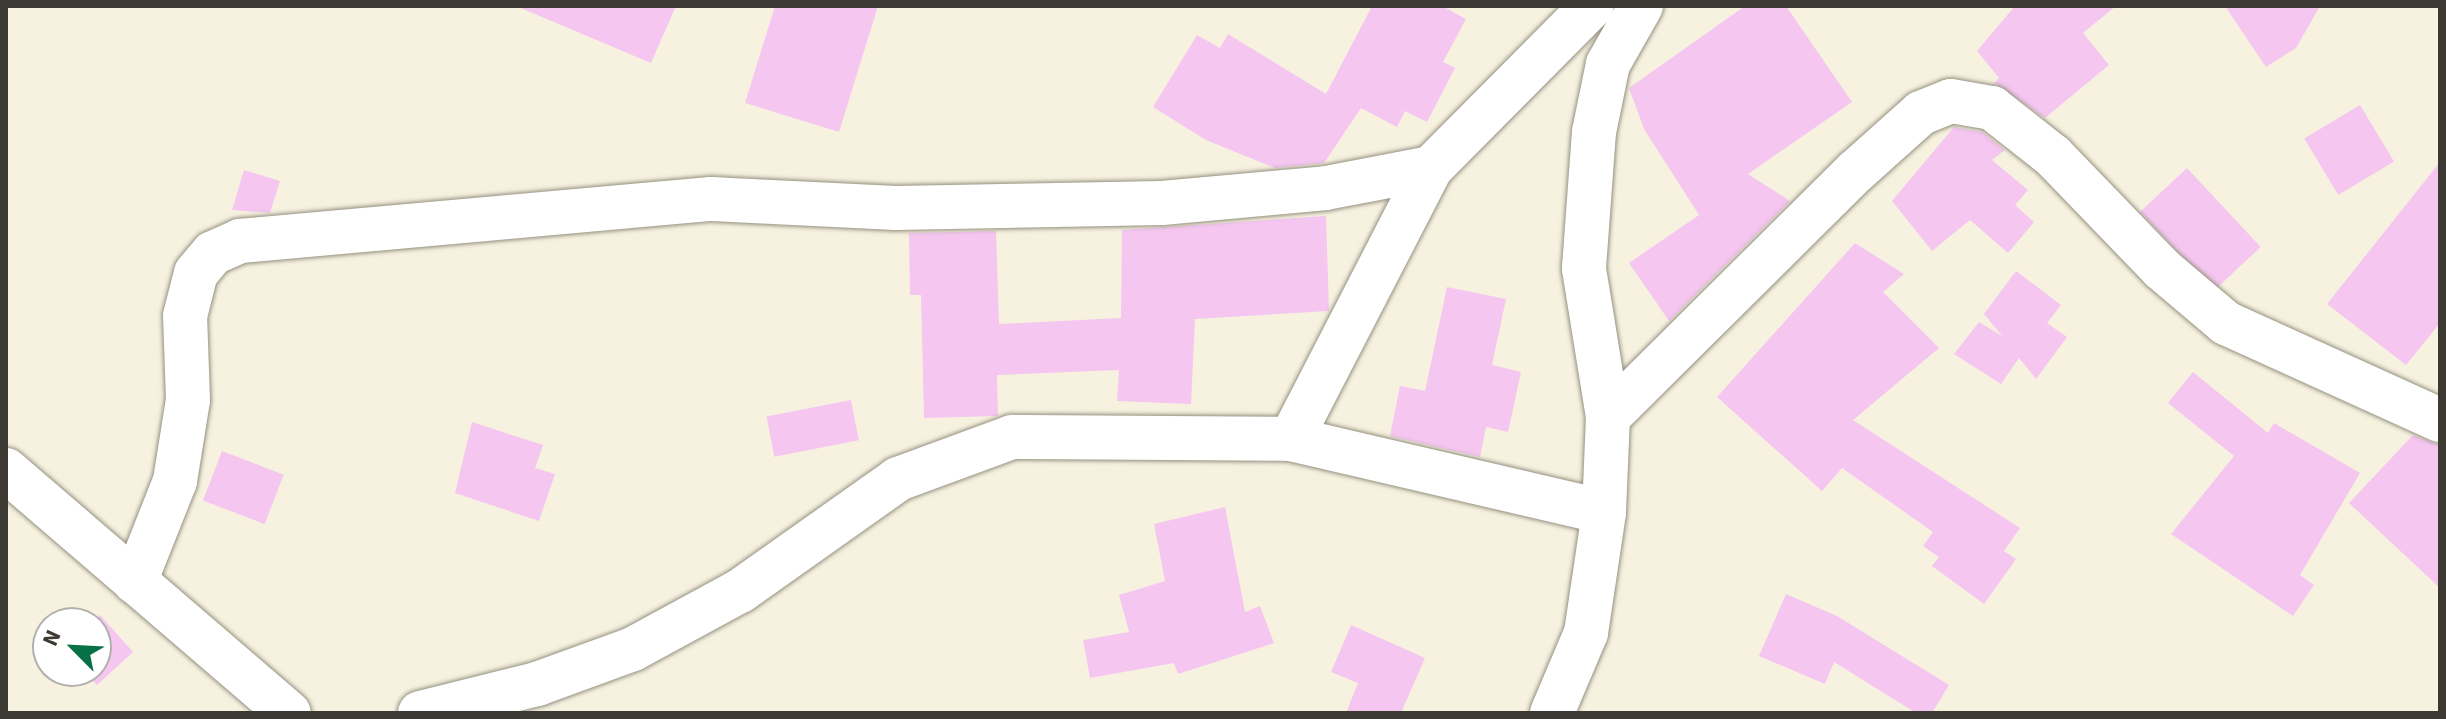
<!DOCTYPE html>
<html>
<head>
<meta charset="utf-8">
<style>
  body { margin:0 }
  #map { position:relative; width:2446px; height:719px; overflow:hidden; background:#f7f2e0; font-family:"Source Sans 3",sans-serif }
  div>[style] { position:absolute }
  .building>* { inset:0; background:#f5c6f0; transform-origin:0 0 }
  .roads { filter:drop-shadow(0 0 2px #959180) drop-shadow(0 0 2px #959180) }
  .minor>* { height:44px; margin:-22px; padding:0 22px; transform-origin:22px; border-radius:22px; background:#fff }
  span { translate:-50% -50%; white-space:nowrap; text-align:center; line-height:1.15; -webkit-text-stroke:6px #fff; paint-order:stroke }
  .frame { position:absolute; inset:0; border:8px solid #3b3932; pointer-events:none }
  .north { position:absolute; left:32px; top:607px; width:80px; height:80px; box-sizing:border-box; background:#fff; border:2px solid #b1b0ad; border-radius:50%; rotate:294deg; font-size:22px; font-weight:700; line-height:32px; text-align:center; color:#3b3932 }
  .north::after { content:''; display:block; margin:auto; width:28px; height:36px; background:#077047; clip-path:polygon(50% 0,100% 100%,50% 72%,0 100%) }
</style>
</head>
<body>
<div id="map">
  <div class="building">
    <div style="clip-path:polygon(516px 6px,676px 6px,651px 63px)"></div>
    <div style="clip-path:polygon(775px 6px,878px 6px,839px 132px,745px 103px)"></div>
    <div style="clip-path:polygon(1372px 6px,1442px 6px,1466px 19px,1443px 62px,1455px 68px,1427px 122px,1405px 111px,1397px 127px,1361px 108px,1324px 163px,1275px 168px,1206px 140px,1153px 107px,1197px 35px,1220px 48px,1228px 34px,1326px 94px)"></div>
    <div style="clip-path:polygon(1745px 6px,1786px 6px,1852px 102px,1748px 174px,1790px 201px,1669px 321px,1629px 263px,1699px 215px,1644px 129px,1629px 88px)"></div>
    <div style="clip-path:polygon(2015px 6px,2116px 6px,2083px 33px,2109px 65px,2045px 118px,1994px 83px,1999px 78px,1977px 51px)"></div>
    <div style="clip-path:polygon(2225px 6px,2320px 6px,2296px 48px,2266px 67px)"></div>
    <div style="left:2360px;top:105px;width:66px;height:65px;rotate:59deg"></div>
    <div style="clip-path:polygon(1954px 127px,1982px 132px,2005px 150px,1992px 160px,2028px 190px,2015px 205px,2034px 222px,2008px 253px,1970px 220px,1932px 251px,1892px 201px)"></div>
    <div style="clip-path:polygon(2440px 162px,2440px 323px,2406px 365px,2327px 304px)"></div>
    <div style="left:2187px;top:168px;width:108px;height:64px;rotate:47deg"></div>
    <div style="clip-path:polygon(244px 170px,280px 181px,270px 213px,232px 210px)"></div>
    <div style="clip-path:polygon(1326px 216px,1329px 311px,1195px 319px,1191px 404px,1117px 401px,1119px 370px,997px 375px,998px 416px,924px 418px,921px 295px,910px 295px,909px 233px,996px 231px,999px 324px,1121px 318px,1122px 230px)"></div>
    <div style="clip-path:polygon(1855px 243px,1904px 274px,1883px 292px,1939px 348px,1853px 420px,2020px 528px,2004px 551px,2016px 559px,1984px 604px,1932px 566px,1939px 557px,1923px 546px,1933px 532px,1842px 468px,1822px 491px,1717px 397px)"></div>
    <div style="clip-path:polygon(2016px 271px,2061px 305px,2047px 323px,2067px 337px,2036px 379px,2019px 358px,2001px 384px,1954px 354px,1979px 322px,2002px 336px,1984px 314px)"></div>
    <div style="clip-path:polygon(1447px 287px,1506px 299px,1492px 365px,1521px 372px,1508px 432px,1486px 427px,1480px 457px,1390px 436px,1400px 386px,1425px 391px)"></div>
    <div style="clip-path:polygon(2193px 372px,2268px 433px,2274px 423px,2360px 473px,2300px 575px,2314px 585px,2293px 616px,2171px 534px,2234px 456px,2168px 403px)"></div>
    <div style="left:851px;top:400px;width:41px;height:86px;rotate:79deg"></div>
    <div style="clip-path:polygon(472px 422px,543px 445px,535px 468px,555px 474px,539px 521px,455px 493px)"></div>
    <div style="clip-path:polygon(2413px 435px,2440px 445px,2440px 588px,2349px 503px)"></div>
    <div style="left:222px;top:451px;width:66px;height:53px;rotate:21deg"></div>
    <div style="clip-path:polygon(1225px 507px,1245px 612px,1260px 606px,1274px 643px,1178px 674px,1174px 663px,1090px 678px,1083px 640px,1129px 632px,1119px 595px,1165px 581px,1154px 524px)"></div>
    <div style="clip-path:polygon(1786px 594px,1837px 616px,1949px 685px,1932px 713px,1916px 713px,1834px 662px,1825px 684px,1759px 656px)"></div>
    <div style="clip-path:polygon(100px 615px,133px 652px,97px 685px,84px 671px,96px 671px,91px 623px)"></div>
    <div style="clip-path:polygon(1351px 625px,1425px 658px,1401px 713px,1346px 713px,1358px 683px,1331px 672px)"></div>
  </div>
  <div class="roads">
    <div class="minor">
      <div style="left:1608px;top:417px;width:348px;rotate:-44.8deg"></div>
      <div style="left:1855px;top:172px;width:89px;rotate:-41.8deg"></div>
      <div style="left:1921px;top:113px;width:32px;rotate:-22deg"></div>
      <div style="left:1951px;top:101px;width:42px;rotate:9.7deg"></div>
      <div style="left:1992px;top:108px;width:78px;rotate:38.2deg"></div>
      <div style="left:2053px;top:156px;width:157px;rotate:46deg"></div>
      <div style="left:2162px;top:269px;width:84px;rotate:40.2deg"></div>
      <div style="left:2226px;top:323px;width:235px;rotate:24.4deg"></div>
      <div style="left:1291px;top:439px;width:305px;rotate:-62.7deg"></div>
      <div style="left:1431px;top:168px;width:228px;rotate:-45.2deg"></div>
      <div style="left:6px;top:470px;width:373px;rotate:40.7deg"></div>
      <div style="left:135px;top:582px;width:109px;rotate:-68.4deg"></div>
      <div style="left:175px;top:481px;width:82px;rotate:-80.9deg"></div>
      <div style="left:188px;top:400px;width:84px;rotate:-92deg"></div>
      <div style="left:185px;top:316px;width:44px;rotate:-75.7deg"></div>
      <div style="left:196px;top:273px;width:26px;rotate:-50deg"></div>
      <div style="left:213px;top:253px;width:30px;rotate:-24deg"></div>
      <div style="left:240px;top:241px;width:473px;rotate:-5.1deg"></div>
      <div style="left:711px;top:199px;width:185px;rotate:2.8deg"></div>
      <div style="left:896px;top:208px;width:266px;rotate:-1.1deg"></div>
      <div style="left:1162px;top:203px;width:165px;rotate:-5.2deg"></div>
      <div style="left:1326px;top:188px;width:107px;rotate:-10.8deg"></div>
      <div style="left:420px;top:713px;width:121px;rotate:-13.9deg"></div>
      <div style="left:537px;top:684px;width:102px;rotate:-20deg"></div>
      <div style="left:633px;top:649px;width:122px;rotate:-28.5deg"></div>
      <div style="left:740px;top:591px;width:194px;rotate:-35.3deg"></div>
      <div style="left:898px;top:479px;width:121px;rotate:-20.2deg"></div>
      <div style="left:1012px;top:437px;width:279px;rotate:0.4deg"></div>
      <div style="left:1291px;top:439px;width:321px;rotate:13.1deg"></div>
      <div style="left:1552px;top:713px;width:87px;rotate:-67deg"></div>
      <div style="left:1586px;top:633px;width:122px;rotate:-81.5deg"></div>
      <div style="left:1604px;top:512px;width:95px;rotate:-87.6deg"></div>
      <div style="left:1608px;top:417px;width:151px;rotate:-99.2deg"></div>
      <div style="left:1584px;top:268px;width:136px;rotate:-85.8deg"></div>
      <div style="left:1594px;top:132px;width:69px;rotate:-78.4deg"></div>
      <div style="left:1608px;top:64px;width:67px;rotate:-60.4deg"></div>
    </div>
  </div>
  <div class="frame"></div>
  <div class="north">N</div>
</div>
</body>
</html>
